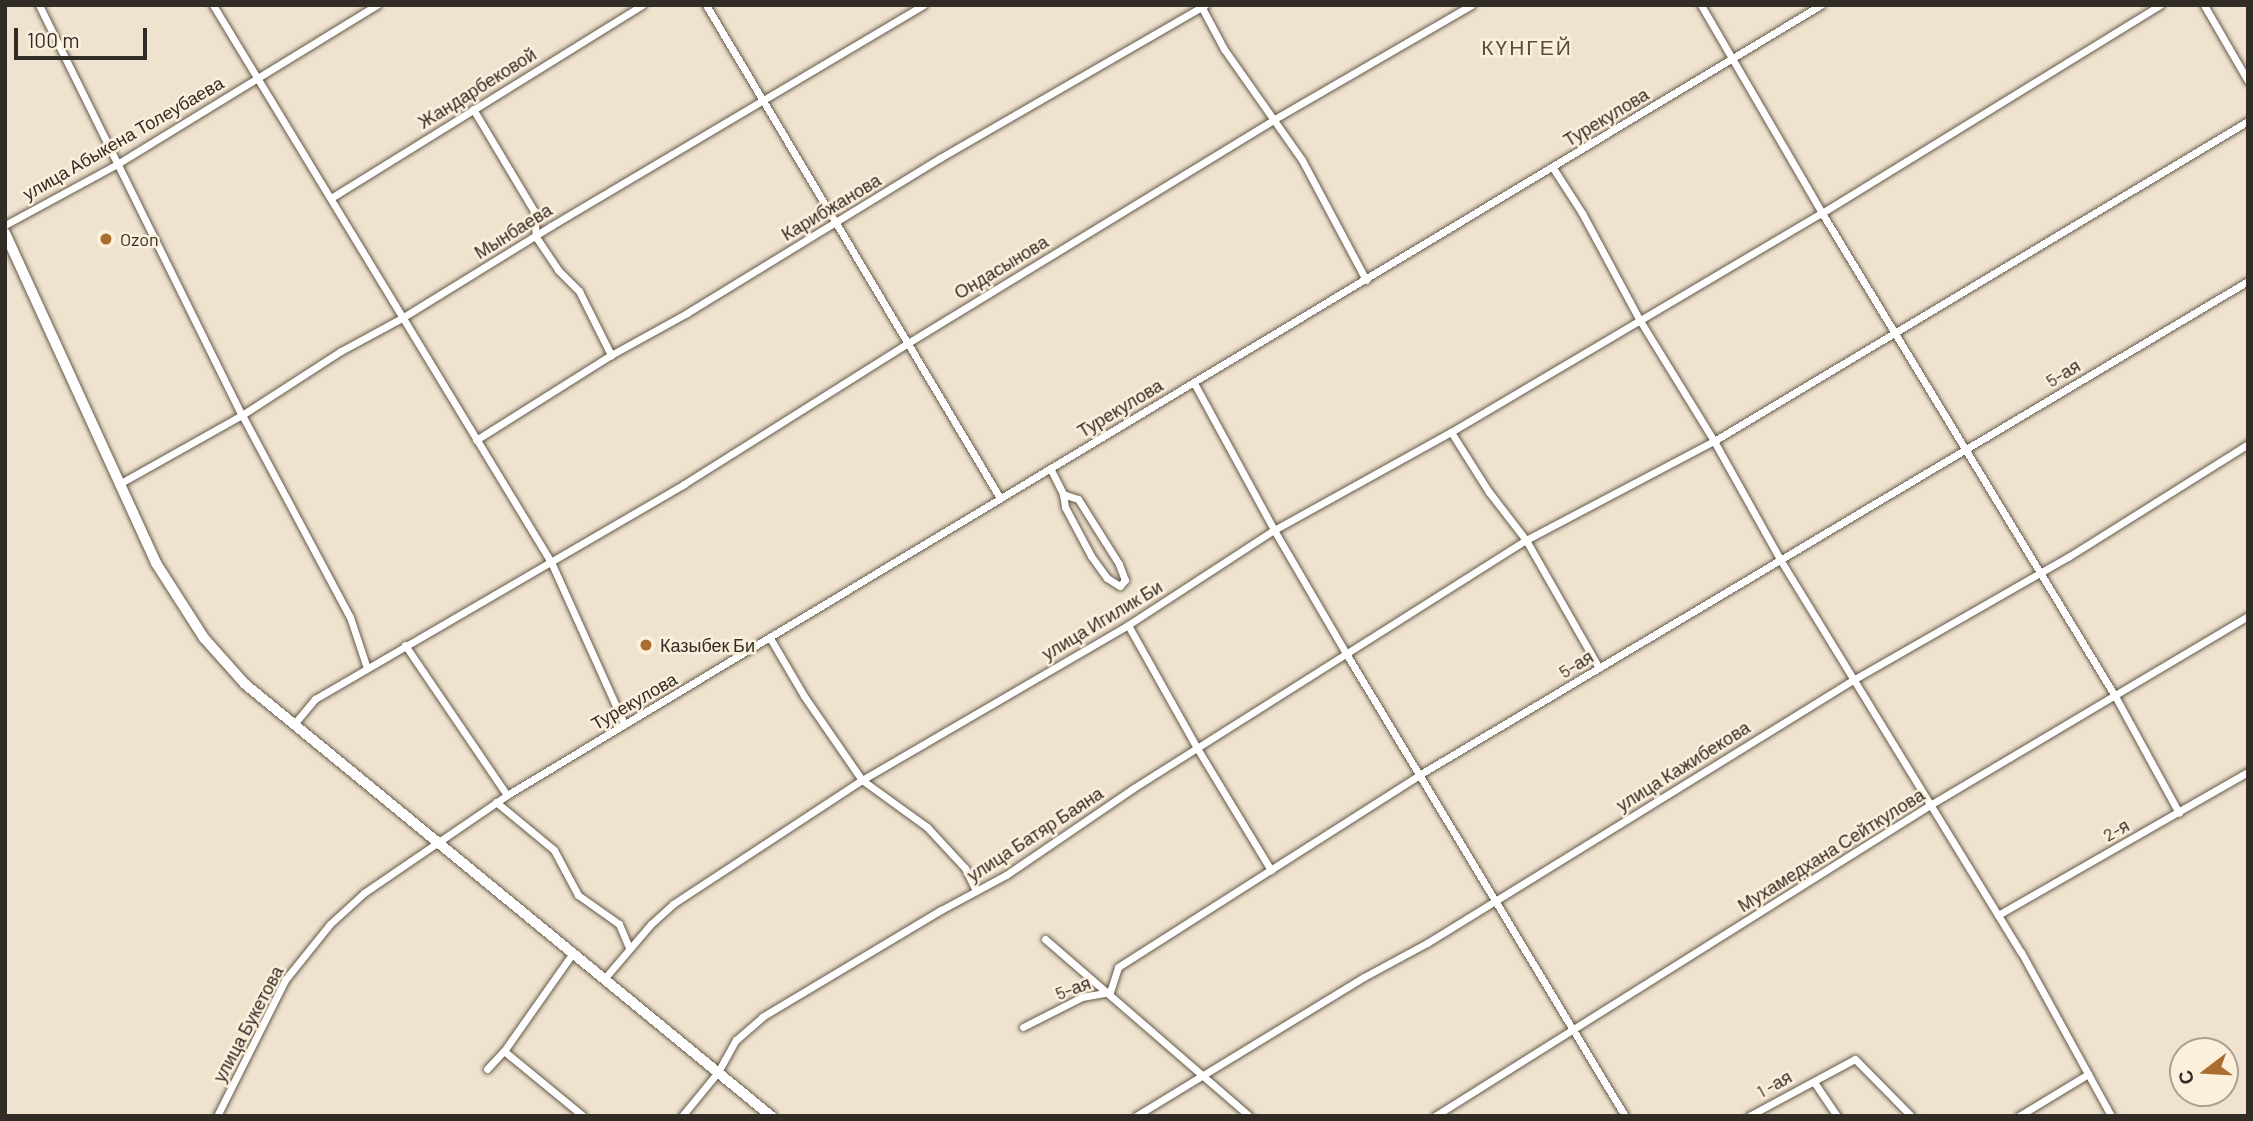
<!DOCTYPE html>
<html>
<head>
<meta charset="utf-8">
<style>
  body { margin:0 }
  #map { position:relative; width:2253px; height:1121px; overflow:hidden; background:#efe2cf; font-family:Barlow,sans-serif }
  div>[style] { position:absolute }
  .roads { filter:drop-shadow(0 0 2px #655a49) drop-shadow(0 0 2px #655a49) }
  .street>* { height:7px; margin:-3.5px; padding:0 3.5px; transform-origin:3.5px; border-radius:3.5px; background:#fff }
  .secondary>* { height:10px; margin:-5px; padding:0 5px; transform-origin:5px; border-radius:5px; background:#fff }
  .dots>* { width:19px; height:19px; translate:-50% -50%; box-sizing:border-box; border:4px solid #fcefdc; border-radius:50% }
  span { translate:-50% -50%; white-space:nowrap; text-align:center; line-height:1.15; -webkit-text-stroke:5px #fcefdc; paint-order:stroke }
  .street-label { font-size:18px; color:#312c25 }
  .poi-label { font-size:18px; color:#312c25 }
  .left { translate:0 -50%; text-align:left }
  .quarter-label { font-size:21px; color:#594e3e; letter-spacing:2px }
  .frame { position:absolute; inset:0; border:7px solid #312c25; pointer-events:none }
  .north { position:absolute; left:2169px; top:1037px; width:70px; height:70px; box-sizing:border-box; background:#fcefdc; border:2px solid #aba193; border-radius:50%; rotate:253deg; font-size:19px; font-weight:700; line-height:28px; text-align:center; color:#312c25 }
  .north::after { content:''; display:block; margin:auto; width:24px; height:32px; background:#a96e2f; clip-path:polygon(50% 0,100% 100%,50% 72%,0 100%) }
  .scale { position:absolute; left:14px; top:28px; width:133px; height:32px; box-sizing:border-box; border:4px solid #312c25; border-top:0; padding-left:9px; font-size:21px; line-height:24px; white-space:nowrap; color:#312c25; -webkit-text-stroke:5px #fcefdc; paint-order:stroke }
</style>
</head>
<body>
<div id="map">
  <div class="roads">
    <div class="street">
      <div style="left:39px;top:5px;width:458px;rotate:63.7deg"></div>
      <div style="left:242px;top:415px;width:229px;rotate:61.9deg"></div>
      <div style="left:350px;top:617px;width:54px;rotate:71.6deg"></div>
      <div style="left:213px;top:5px;width:652px;rotate:58.75deg"></div>
      <div style="left:551px;top:562px;width:178px;rotate:65.7deg"></div>
      <div style="left:706px;top:5px;width:574px;rotate:59.19deg"></div>
      <div style="left:1701px;top:5px;width:241px;rotate:59.8deg"></div>
      <div style="left:1822px;top:213px;width:565px;rotate:58.76deg"></div>
      <div style="left:2115px;top:696px;width:133px;rotate:61.3deg"></div>
      <div style="left:2204px;top:5px;width:88px;rotate:59.9deg"></div>
      <div style="left:1201px;top:6px;width:49px;rotate:61.9deg"></div>
      <div style="left:1224px;top:49px;width:136px;rotate:54.9deg"></div>
      <div style="left:1302px;top:160px;width:136px;rotate:61.9deg"></div>
      <div style="left:473px;top:109px;width:119px;rotate:59.1deg"></div>
      <div style="left:534px;top:211px;width:26px;rotate:86deg"></div>
      <div style="left:536px;top:237px;width:40px;rotate:56deg"></div>
      <div style="left:558px;top:270px;width:30px;rotate:45deg"></div>
      <div style="left:579px;top:291px;width:72px;rotate:63.4deg"></div>
      <div style="left:1553px;top:168px;width:54px;rotate:57.2deg"></div>
      <div style="left:1582px;top:213px;width:120px;rotate:61.7deg"></div>
      <div style="left:1639px;top:319px;width:143px;rotate:58.4deg"></div>
      <div style="left:1714px;top:441px;width:137px;rotate:60.8deg"></div>
      <div style="left:1781px;top:561px;width:459px;rotate:58.5deg"></div>
      <div style="left:2021px;top:952px;width:187px;rotate:61.2deg"></div>
      <div style="left:331px;top:198px;width:366px;rotate:-31.8deg"></div>
      <div style="left:5px;top:225px;width:130px;rotate:-28.5deg"></div>
      <div style="left:119px;top:163px;width:303px;rotate:-31.5deg"></div>
      <div style="left:1194px;top:383px;width:167px;rotate:61.4deg"></div>
      <div style="left:1274px;top:530px;width:145px;rotate:59.7deg"></div>
      <div style="left:1347px;top:655px;width:538px;rotate:58.91deg"></div>
      <div style="left:1451px;top:432px;width:71px;rotate:57.7deg"></div>
      <div style="left:1489px;top:492px;width:61px;rotate:52.4deg"></div>
      <div style="left:1526px;top:540px;width:147px;rotate:60.3deg"></div>
      <div style="left:476px;top:440px;width:160px;rotate:-32.2deg"></div>
      <div style="left:611px;top:355px;width:87px;rotate:-28.9deg"></div>
      <div style="left:687px;top:313px;width:297px;rotate:-31.5deg"></div>
      <div style="left:940px;top:158px;width:306px;rotate:-30deg"></div>
      <div style="left:1050px;top:468px;width:29px;rotate:63deg"></div>
      <div style="left:1063px;top:494px;width:13px;rotate:81deg"></div>
      <div style="left:1065px;top:507px;width:55px;rotate:62deg"></div>
      <div style="left:1091px;top:556px;width:27px;rotate:54deg"></div>
      <div style="left:1107px;top:578px;width:15px;rotate:32deg"></div>
      <div style="left:1120px;top:586px;width:8px;rotate:-50deg"></div>
      <div style="left:1125px;top:580px;width:17px;rotate:-111deg"></div>
      <div style="left:1119px;top:564px;width:77px;rotate:-122.2deg"></div>
      <div style="left:1078px;top:499px;width:16px;rotate:-162deg"></div>
      <div style="left:119px;top:484px;width:141px;rotate:-29.3deg"></div>
      <div style="left:242px;top:415px;width:118px;rotate:-32.9deg"></div>
      <div style="left:341px;top:351px;width:69px;rotate:-28.4deg"></div>
      <div style="left:402px;top:318px;width:175px;rotate:-31.7deg"></div>
      <div style="left:551px;top:226px;width:433px;rotate:-30.7deg"></div>
      <div style="left:1128px;top:625px;width:141px;rotate:60.7deg"></div>
      <div style="left:1197px;top:748px;width:143px;rotate:58.8deg"></div>
      <div style="left:770px;top:638px;width:67px;rotate:59.6deg"></div>
      <div style="left:804px;top:696px;width:102px;rotate:55.4deg"></div>
      <div style="left:862px;top:780px;width:80px;rotate:35.9deg"></div>
      <div style="left:927px;top:827px;width:56px;rotate:47.2deg"></div>
      <div style="left:965px;top:868px;width:25px;rotate:64deg"></div>
      <div style="left:405px;top:645px;width:181px;rotate:55.8deg"></div>
      <div style="left:294px;top:724px;width:33px;rotate:-50deg"></div>
      <div style="left:315px;top:699px;width:427px;rotate:-30.2deg"></div>
      <div style="left:684px;top:484px;width:265px;rotate:-32.2deg"></div>
      <div style="left:908px;top:343px;width:428px;rotate:-31.4deg"></div>
      <div style="left:1273px;top:120px;width:229px;rotate:-30.1deg"></div>
      <div style="left:496px;top:802px;width:75px;rotate:39.6deg"></div>
      <div style="left:554px;top:850px;width:51px;rotate:61.9deg"></div>
      <div style="left:578px;top:895px;width:50px;rotate:35.3deg"></div>
      <div style="left:619px;top:924px;width:26px;rotate:67deg"></div>
      <div style="left:1998px;top:915px;width:288px;rotate:-29.8deg"></div>
      <div style="left:1045px;top:939px;width:270px;rotate:40.9deg"></div>
      <div style="left:604px;top:979px;width:72px;rotate:-49.5deg"></div>
      <div style="left:651px;top:924px;width:30px;rotate:-42deg"></div>
      <div style="left:673px;top:904px;width:226px;rotate:-33.3deg"></div>
      <div style="left:862px;top:780px;width:308px;rotate:-30.2deg"></div>
      <div style="left:1128px;top:625px;width:174px;rotate:-33.1deg"></div>
      <div style="left:1274px;top:530px;width:202px;rotate:-29deg"></div>
      <div style="left:1451px;top:432px;width:431px;rotate:-30.6deg"></div>
      <div style="left:1822px;top:213px;width:397px;rotate:-31.6deg"></div>
      <div style="left:1023px;top:1027px;width:66px;rotate:-27deg"></div>
      <div style="left:1082px;top:997px;width:28px;rotate:-10deg"></div>
      <div style="left:1110px;top:992px;width:26px;rotate:-72deg"></div>
      <div style="left:1118px;top:967px;width:357px;rotate:-32.5deg"></div>
      <div style="left:1419px;top:775px;width:965px;rotate:-30.79deg"></div>
      <div style="left:504px;top:1051px;width:102px;rotate:39.4deg"></div>
      <div style="left:487px;top:1069px;width:25px;rotate:-47deg"></div>
      <div style="left:504px;top:1051px;width:120px;rotate:-54.9deg"></div>
      <div style="left:1814px;top:1082px;width:41px;rotate:55.9deg"></div>
      <div style="left:217px;top:1116px;width:152px;rotate:-63.4deg"></div>
      <div style="left:285px;top:980px;width:72px;rotate:-51.2deg"></div>
      <div style="left:330px;top:924px;width:46px;rotate:-42.4deg"></div>
      <div style="left:364px;top:893px;width:173px;rotate:-34.4deg"></div>
      <div style="left:507px;top:795px;width:1533px;rotate:-31.02deg"></div>
      <div style="left:682px;top:1116px;width:57px;rotate:-50.7deg"></div>
      <div style="left:718px;top:1072px;width:37px;rotate:-61deg"></div>
      <div style="left:736px;top:1040px;width:35px;rotate:-41deg"></div>
      <div style="left:762px;top:1017px;width:209px;rotate:-30.9deg"></div>
      <div style="left:941px;top:910px;width:74px;rotate:-28.3deg"></div>
      <div style="left:1006px;top:875px;width:153px;rotate:-34.3deg"></div>
      <div style="left:1132px;top:789px;width:466px;rotate:-32.3deg"></div>
      <div style="left:1526px;top:540px;width:212px;rotate:-27.8deg"></div>
      <div style="left:1714px;top:441px;width:623px;rotate:-30.93deg"></div>
      <div style="left:1136px;top:1116px;width:267px;rotate:-31.4deg"></div>
      <div style="left:1364px;top:977px;width:72px;rotate:-28.4deg"></div>
      <div style="left:1427px;top:943px;width:501px;rotate:-31.69deg"></div>
      <div style="left:1853px;top:680px;width:248px;rotate:-29.8deg"></div>
      <div style="left:2068px;top:557px;width:213px;rotate:-32.1deg"></div>
      <div style="left:1435px;top:1116px;width:585px;rotate:-32.14deg"></div>
      <div style="left:1930px;top:805px;width:370px;rotate:-30.7deg"></div>
      <div style="left:1749px;top:1116px;width:120px;rotate:-28.3deg"></div>
      <div style="left:1855px;top:1059px;width:80px;rotate:45.5deg"></div>
      <div style="left:2019px;top:1116px;width:81px;rotate:-31.3deg"></div>
    </div>
    <div class="secondary">
      <div style="left:5px;top:233px;width:363px;rotate:65.4deg"></div>
      <div style="left:156px;top:563px;width:89px;rotate:57.4deg"></div>
      <div style="left:204px;top:638px;width:62px;rotate:48.3deg"></div>
      <div style="left:245px;top:684px;width:681px;rotate:39.4deg"></div>
    </div>
  </div>
  <div class="dots">
    <div style="left:106px;top:239px;background:#a96e2f"></div>
    <div style="left:646px;top:645px;background:#a96e2f"></div>
  </div>
  <div class="street-label">
    <span style="left:477px;top:88px;rotate:-32deg">Жандарбековой</span>
    <span style="left:1606px;top:117px;rotate:-31deg">Турекулова</span>
    <span style="left:123px;top:138px;rotate:-30deg">улица Абыкена Толеубаева</span>
    <span style="left:831px;top:207px;rotate:-31deg">Карибжанова</span>
    <span style="left:513px;top:231px;rotate:-32deg">Мынбаева</span>
    <span style="left:1001px;top:267px;rotate:-31deg">Ондасынова</span>
    <span style="left:2063px;top:373px;rotate:-31deg">5-ая</span>
    <span style="left:1120px;top:408px;rotate:-31deg">Турекулова</span>
    <span style="left:1102px;top:620px;rotate:-31deg">улица Игилик Би</span>
    <span style="left:1576px;top:664px;rotate:-31deg">5-ая</span>
    <span style="left:634px;top:701px;rotate:-30deg">Турекулова</span>
    <span style="left:1683px;top:766px;rotate:-32deg">улица Кажибекова</span>
    <span style="left:2116px;top:830px;rotate:-29deg">2-я</span>
    <span style="left:1035px;top:834px;rotate:-33deg">улица Батяр Баяна</span>
    <span style="left:1831px;top:850px;rotate:-32deg">Мухамедхана Сейткулова</span>
    <span style="left:1073px;top:988px;rotate:-20deg">5-ая</span>
    <span style="left:248px;top:1024px;rotate:-62deg">улица Букетова</span>
    <span style="left:1774px;top:1084px;rotate:-29deg">1 -ая</span>
  </div>
  <div class="poi-label">
    <span class="left" style="left:120px;top:239px">Ozon</span>
    <span class="left" style="left:660px;top:645px">Казыбек Би</span>
  </div>
  <div class="quarter-label">
    <span style="left:1527px;top:47px">КҮНГЕЙ</span>
  </div>
  <div class="frame"></div>
  <div class="north">С</div>
  <div class="scale">100 m</div>
</div>
</body>
</html>
